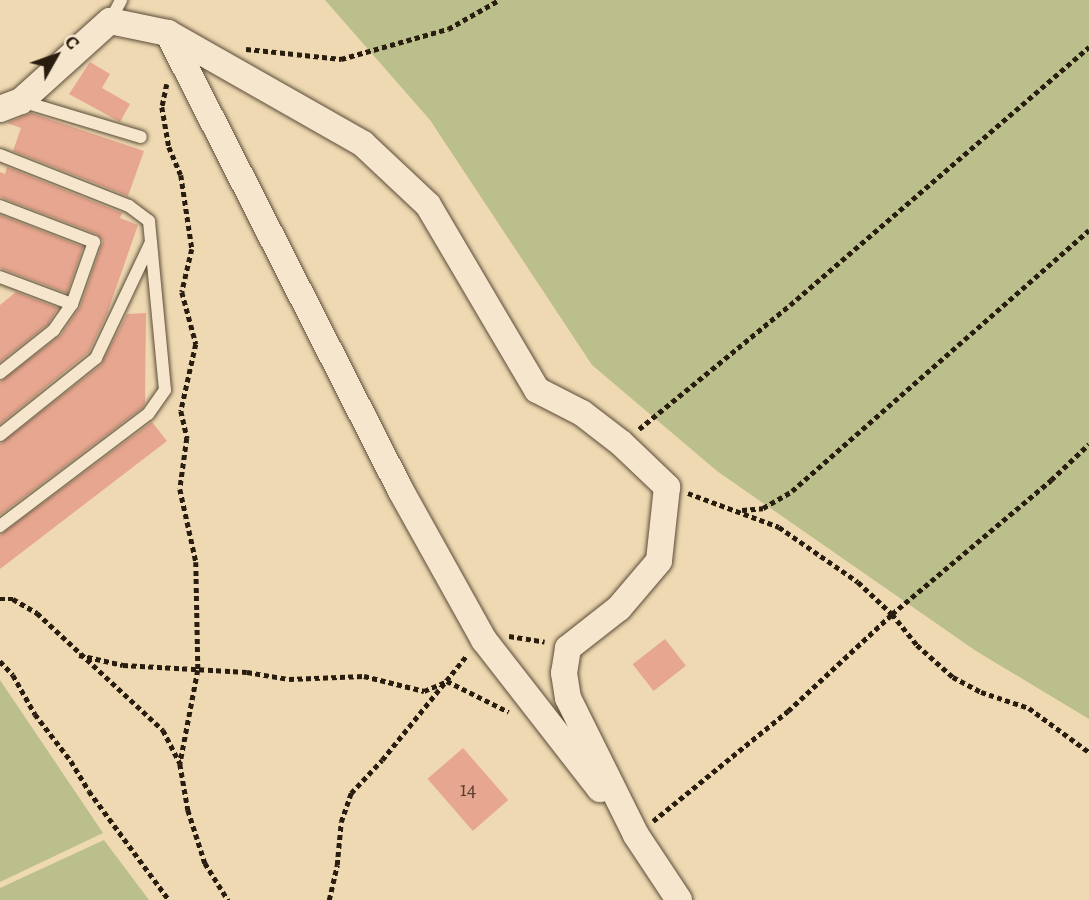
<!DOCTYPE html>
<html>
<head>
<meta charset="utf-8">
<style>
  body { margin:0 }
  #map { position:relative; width:1089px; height:900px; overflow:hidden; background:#efd9b2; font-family:Alegreya,serif }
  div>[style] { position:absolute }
  .green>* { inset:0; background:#babf8c }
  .building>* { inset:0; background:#e7a68f; transform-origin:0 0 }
  .path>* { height:4.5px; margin-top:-2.25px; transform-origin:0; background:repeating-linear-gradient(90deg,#291d10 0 5px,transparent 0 8.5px) }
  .roads { filter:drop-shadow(0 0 2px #5a4c38) drop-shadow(0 0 2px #5a4c38) }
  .lane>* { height:12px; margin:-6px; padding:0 6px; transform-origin:6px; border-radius:6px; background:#f5e6cd }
  .street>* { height:26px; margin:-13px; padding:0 13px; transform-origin:13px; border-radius:13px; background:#f5e6cd }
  span { translate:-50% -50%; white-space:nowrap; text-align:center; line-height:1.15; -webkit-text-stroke:6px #f5e6cd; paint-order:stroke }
  .number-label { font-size:21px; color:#583f30 }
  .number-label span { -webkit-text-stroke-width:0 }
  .north { position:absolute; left:21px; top:21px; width:70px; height:70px; -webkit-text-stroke:5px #f5e6cd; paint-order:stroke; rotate:50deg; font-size:19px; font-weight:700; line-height:28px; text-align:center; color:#291d10 }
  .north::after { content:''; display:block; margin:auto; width:24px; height:32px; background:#291d10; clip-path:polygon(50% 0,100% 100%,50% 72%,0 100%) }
</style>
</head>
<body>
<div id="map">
  <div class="green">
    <div style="clip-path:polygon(325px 0,1089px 0,1089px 719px,976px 651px,717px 471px,592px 365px,430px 120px)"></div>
    <div style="clip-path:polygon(0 680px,103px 833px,0 882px)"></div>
    <div style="clip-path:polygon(104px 840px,149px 900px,0 900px,0 888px)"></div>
  </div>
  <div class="building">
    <div style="clip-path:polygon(90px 62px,110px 74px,102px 88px,130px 104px,120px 122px,69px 94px)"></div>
    <div style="clip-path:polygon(31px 113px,144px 151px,128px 196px,13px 151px,21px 128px,7px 123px)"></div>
    <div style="clip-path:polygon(7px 167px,122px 213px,120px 218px,138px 225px,107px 314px,89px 352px,0 424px,0 382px,61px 335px,80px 307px,103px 241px,97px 234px,0 197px,0 172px,5px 174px)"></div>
    <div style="clip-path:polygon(0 215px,83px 247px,67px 293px,0 268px)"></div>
    <div style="clip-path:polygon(16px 292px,58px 308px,48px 324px,0 362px,0 305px)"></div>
    <div style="clip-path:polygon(146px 313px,145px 403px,142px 408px,0 515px,0 444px,101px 365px,127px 314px)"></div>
    <div style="clip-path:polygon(152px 422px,167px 441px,0 569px,0 535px)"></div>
    <div style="left:665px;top:639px;width:34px;height:41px;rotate:52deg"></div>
    <div style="left:463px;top:748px;width:69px;height:47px;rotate:49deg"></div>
  </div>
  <div class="path">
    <div style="left:246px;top:49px;width:96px;rotate:6deg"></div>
    <div style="left:341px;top:59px;width:111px;rotate:-15.7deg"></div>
    <div style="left:448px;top:29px;width:59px;rotate:-29.6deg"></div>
    <div style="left:167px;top:84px;width:24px;rotate:102deg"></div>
    <div style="left:162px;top:107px;width:41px;rotate:80.1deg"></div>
    <div style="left:169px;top:147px;width:30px;rotate:67deg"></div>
    <div style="left:181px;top:175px;width:75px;rotate:81.5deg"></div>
    <div style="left:192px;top:249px;width:44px;rotate:103.1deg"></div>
    <div style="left:182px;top:292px;width:54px;rotate:74.9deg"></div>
    <div style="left:196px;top:344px;width:69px;rotate:102.6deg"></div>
    <div style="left:181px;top:411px;width:28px;rotate:77deg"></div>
    <div style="left:187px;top:438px;width:51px;rotate:97.8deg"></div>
    <div style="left:180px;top:489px;width:75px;rotate:77.6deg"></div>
    <div style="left:196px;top:562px;width:108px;rotate:88.9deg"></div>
    <div style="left:198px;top:670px;width:96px;rotate:100.8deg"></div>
    <div style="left:639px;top:429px;width:195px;rotate:-39.4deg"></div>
    <div style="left:790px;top:305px;width:395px;rotate:-40.8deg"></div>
    <div style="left:688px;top:493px;width:97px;rotate:20.5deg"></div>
    <div style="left:779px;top:527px;width:96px;rotate:34.8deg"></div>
    <div style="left:858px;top:582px;width:47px;rotate:43.3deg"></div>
    <div style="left:892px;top:614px;width:40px;rotate:51deg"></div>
    <div style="left:917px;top:645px;width:48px;rotate:41.6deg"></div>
    <div style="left:953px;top:677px;width:32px;rotate:28deg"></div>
    <div style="left:981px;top:692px;width:51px;rotate:18.4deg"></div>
    <div style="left:1029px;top:708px;width:74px;rotate:36.3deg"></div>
    <div style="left:742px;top:510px;width:21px;rotate:-5deg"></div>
    <div style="left:763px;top:508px;width:34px;rotate:-30deg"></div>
    <div style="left:792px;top:491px;width:395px;rotate:-41.3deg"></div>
    <div style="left:0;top:599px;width:13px"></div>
    <div style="left:13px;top:599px;width:28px;rotate:30deg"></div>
    <div style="left:37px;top:613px;width:172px;rotate:42.9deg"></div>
    <div style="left:163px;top:730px;width:38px;rotate:63deg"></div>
    <div style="left:180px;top:764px;width:47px;rotate:80.1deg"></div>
    <div style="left:188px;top:810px;width:56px;rotate:72.2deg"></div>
    <div style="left:205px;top:863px;width:44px;rotate:58.1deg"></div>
    <div style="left:509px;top:636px;width:36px;rotate:9deg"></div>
    <div style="left:79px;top:655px;width:45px;rotate:12.8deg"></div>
    <div style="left:123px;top:665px;width:124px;rotate:3.2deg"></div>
    <div style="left:247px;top:672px;width:43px;rotate:9.5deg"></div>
    <div style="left:289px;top:679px;width:75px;rotate:-2.3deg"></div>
    <div style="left:364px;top:676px;width:62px;rotate:14deg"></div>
    <div style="left:424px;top:691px;width:25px;rotate:-23deg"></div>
    <div style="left:447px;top:681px;width:69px;rotate:26.6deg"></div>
    <div style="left:0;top:661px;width:19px;rotate:47deg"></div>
    <div style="left:13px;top:675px;width:45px;rotate:60.6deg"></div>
    <div style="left:35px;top:714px;width:59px;rotate:52.5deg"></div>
    <div style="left:71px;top:761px;width:35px;rotate:59deg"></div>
    <div style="left:89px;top:791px;width:135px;rotate:53.7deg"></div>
    <div style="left:653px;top:821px;width:174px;rotate:-39.2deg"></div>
    <div style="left:788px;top:711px;width:142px;rotate:-43deg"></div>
    <div style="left:892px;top:614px;width:208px;rotate:-40.1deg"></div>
    <div style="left:1051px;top:480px;width:52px;rotate:-43.5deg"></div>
    <div style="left:329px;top:900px;width:36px;rotate:-77deg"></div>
    <div style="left:337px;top:865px;width:43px;rotate:-84.7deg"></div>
    <div style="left:341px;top:822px;width:31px;rotate:-71deg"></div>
    <div style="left:351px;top:793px;width:45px;rotate:-46.8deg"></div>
    <div style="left:382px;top:760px;width:135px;rotate:-51deg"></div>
  </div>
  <div class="roads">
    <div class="lane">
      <div style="left:110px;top:21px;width:24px;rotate:-62deg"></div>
      <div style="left:21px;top:101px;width:125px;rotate:16.7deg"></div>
      <div style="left:0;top:155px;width:139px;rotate:21.6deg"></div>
      <div style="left:129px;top:206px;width:25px;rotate:37deg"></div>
      <div style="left:149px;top:221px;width:170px;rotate:84.6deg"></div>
      <div style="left:165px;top:390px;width:29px;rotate:125deg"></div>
      <div style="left:148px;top:414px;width:186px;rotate:142.9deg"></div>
      <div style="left:0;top:206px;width:101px;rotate:21deg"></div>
      <div style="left:94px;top:242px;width:66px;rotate:109.5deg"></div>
      <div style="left:72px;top:304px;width:32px;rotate:125deg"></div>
      <div style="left:54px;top:330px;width:69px;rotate:141.5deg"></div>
      <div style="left:0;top:277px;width:77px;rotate:20.6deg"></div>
      <div style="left:0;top:435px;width:123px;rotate:-38.7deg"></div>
      <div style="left:96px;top:358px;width:128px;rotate:-64.6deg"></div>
    </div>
    <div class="street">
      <div style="left:168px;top:33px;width:514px;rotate:63.04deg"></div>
      <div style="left:401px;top:491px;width:171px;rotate:60.9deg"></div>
      <div style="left:484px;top:640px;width:189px;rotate:52.1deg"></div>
      <div style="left:0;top:109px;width:22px;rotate:-21deg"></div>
      <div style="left:21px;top:101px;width:120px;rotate:-42deg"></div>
      <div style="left:110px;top:21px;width:59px;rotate:11.7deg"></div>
      <div style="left:168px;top:33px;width:224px;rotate:29.6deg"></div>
      <div style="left:363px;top:144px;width:89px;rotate:43.2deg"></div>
      <div style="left:428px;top:205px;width:215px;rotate:59.5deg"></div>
      <div style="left:537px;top:390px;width:51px;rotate:27.1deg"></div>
      <div style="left:582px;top:413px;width:49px;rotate:37.6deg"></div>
      <div style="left:621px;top:443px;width:64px;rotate:43.7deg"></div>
      <div style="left:667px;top:487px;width:74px;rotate:96.2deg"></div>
      <div style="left:659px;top:561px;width:62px;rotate:130.4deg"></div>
      <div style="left:619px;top:608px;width:65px;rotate:141.9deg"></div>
      <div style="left:568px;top:648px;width:25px;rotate:99deg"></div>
      <div style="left:564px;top:673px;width:25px;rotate:81deg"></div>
      <div style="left:568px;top:698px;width:153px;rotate:63.6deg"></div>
      <div style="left:636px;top:835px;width:78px;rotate:56.5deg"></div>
    </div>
  </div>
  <div class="number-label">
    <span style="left:468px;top:789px">14</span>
  </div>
  <div class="north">С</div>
</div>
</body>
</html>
